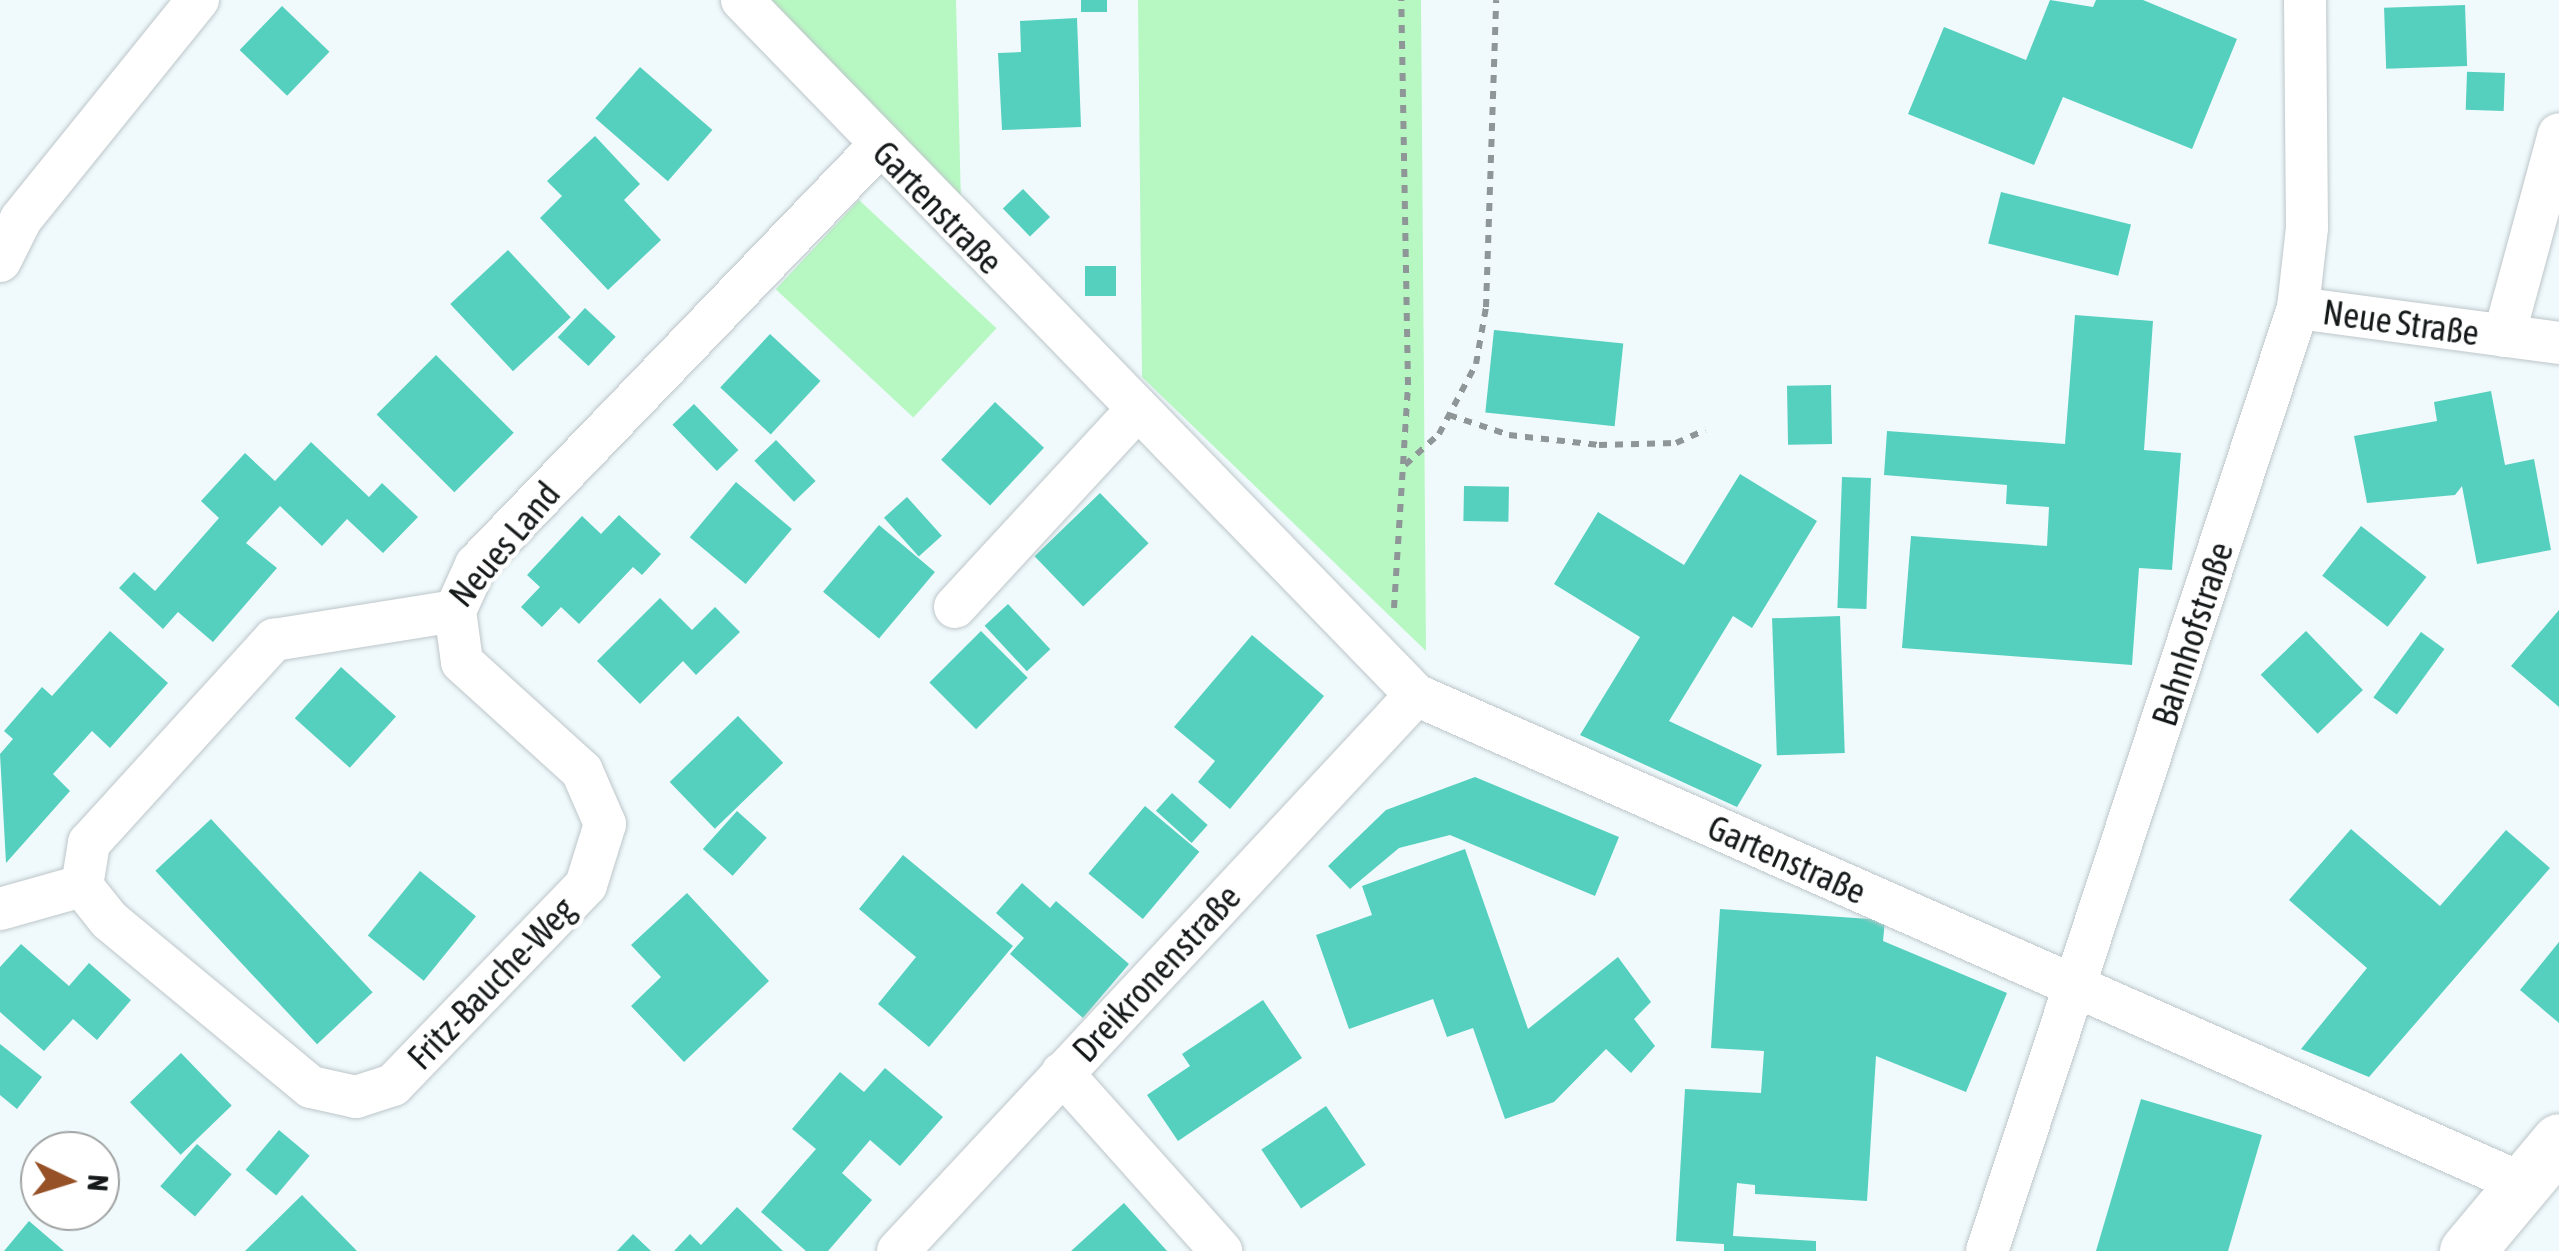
<!DOCTYPE html>
<html>
<head>
<meta charset="utf-8">
<style>
  body { margin:0 }
  #map { position:relative; width:2559px; height:1251px; overflow:hidden; background:#f0fafd; font-family:"Asap Condensed",sans-serif }
  div>[style] { position:absolute }
  .green>* { inset:0; background:#b7f8c2; transform-origin:0 0 }
  .building>* { inset:0; background:#55cfbe; transform-origin:0 0 }
  .path>* { height:6px; margin-top:-3px; transform-origin:0; background:repeating-linear-gradient(90deg,#8f9698 0 8px,transparent 0 16px) }
  .roads { filter:drop-shadow(0 0 2px #bdc6c9) drop-shadow(0 0 2px #bdc6c9) }
  .minor>* { height:42px; margin:-21px; padding:0 21px; transform-origin:21px; border-radius:21px; background:#fff }
  .tertiary>* { height:55px; margin:-27.5px; padding:0 27.5px; transform-origin:27.5px; border-radius:27.5px; background:#fff }
  span { translate:-50% -50%; white-space:nowrap; text-align:center; line-height:1.15; -webkit-text-stroke:9px #fff; paint-order:stroke }
  .street-label { font-size:35px; color:#151919 }
  .north { position:absolute; left:20px; top:1131px; width:100px; height:100px; box-sizing:border-box; background:#fff; border:2px solid #a1a3a3; border-radius:50%; rotate:94deg; font-size:28px; font-weight:700; line-height:40px; text-align:center; color:#151919 }
  .north::after { content:''; display:block; margin:auto; width:35px; height:45px; background:#965126; clip-path:polygon(50% 0,100% 100%,50% 72%,0 100%) }
</style>
</head>
<body>
<div id="map">
  <div class="green">
    <div style="clip-path:polygon(768px 0,956px 0,961px 204px)"></div>
    <div style="clip-path:polygon(1138px 0,1421px 0,1426px 651px,1142px 377px)"></div>
    <div style="left:859px;top:200px;width:188px;height:122px;rotate:43deg"></div>
  </div>
  <div class="building">
    <div style="left:1081px;top:0;width:26px;height:12px"></div>
    <div style="clip-path:polygon(2050px 0,2093px 7px,2096px 0,2143px 0,2237px 39px,2192px 149px,2063px 97px,2034px 165px,1908px 114px,1944px 27px,2026px 60px)"></div>
    <div style="left:2465px;top:5px;width:61px;height:81px;rotate:88deg"></div>
    <div style="left:282px;top:6px;width:66px;height:61px;rotate:44deg"></div>
    <div style="clip-path:polygon(1077px 18px,1081px 127px,1002px 130px,998px 53px,1021px 52px,1020px 21px)"></div>
    <div style="left:640px;top:67px;width:96px;height:68px;rotate:41deg"></div>
    <div style="left:2505px;top:73px;width:38px;height:38px;rotate:92deg"></div>
    <div style="clip-path:polygon(595px 136px,640px 184px,624px 200px,661px 240px,608px 290px,540px 218px,562px 196px,547px 181px)"></div>
    <div style="left:1023px;top:189px;width:39px;height:28px;rotate:46deg"></div>
    <div style="left:2001px;top:192px;width:134px;height:53px;rotate:14deg"></div>
    <div style="left:508px;top:250px;width:92px;height:79px;rotate:47deg"></div>
    <div style="left:1085px;top:266px;width:31px;height:30px"></div>
    <div style="left:585px;top:308px;width:42px;height:40px;rotate:43deg"></div>
    <div style="clip-path:polygon(2075px 315px,2153px 321px,2144px 450px,2181px 453px,2172px 570px,2139px 568px,2132px 665px,1902px 648px,1911px 536px,2047px 546px,2049px 507px,2006px 504px,2007px 485px,1884px 475px,1887px 431px,2065px 444px)"></div>
    <div style="left:1494px;top:330px;width:130px;height:83px;rotate:6deg"></div>
    <div style="left:770px;top:334px;width:69px;height:73px;rotate:43deg"></div>
    <div style="left:436px;top:355px;width:110px;height:84px;rotate:45deg"></div>
    <div style="left:1831px;top:385px;width:59px;height:44px;rotate:89deg"></div>
    <div style="clip-path:polygon(2491px 391px,2505px 465px,2534px 459px,2551px 550px,2477px 564px,2462px 486px,2455px 495px,2367px 503px,2354px 436px,2437px 421px,2434px 402px)"></div>
    <div style="left:995px;top:402px;width:67px;height:79px;rotate:43deg"></div>
    <div style="left:694px;top:404px;width:64px;height:30px;rotate:46deg"></div>
    <div style="left:776px;top:440px;width:57px;height:30px;rotate:46deg"></div>
    <div style="clip-path:polygon(311px 442px,369px 497px,382px 483px,418px 517px,383px 553px,347px 519px,322px 546px,280px 506px,246px 543px,277px 568px,213px 642px,178px 612px,163px 629px,119px 588px,134px 572px,155px 591px,219px 518px,201px 501px,245px 453px,275px 481px)"></div>
    <div style="clip-path:polygon(1740px 474px,1817px 521px,1752px 628px,1733px 616px,1669px 721px,1762px 765px,1737px 807px,1580px 735px,1640px 637px,1554px 584px,1598px 512px,1684px 565px)"></div>
    <div style="left:1842px;top:477px;width:29px;height:131px;rotate:2deg"></div>
    <div style="left:736px;top:482px;width:73px;height:72px;rotate:40deg"></div>
    <div style="left:1464px;top:486px;width:45px;height:35px;rotate:1deg"></div>
    <div style="left:1100px;top:493px;width:70px;height:91px;rotate:46deg"></div>
    <div style="left:907px;top:497px;width:52px;height:31px;rotate:48deg"></div>
    <div style="clip-path:polygon(619px 515px,661px 554px,642px 575px,633px 567px,579px 624px,561px 607px,542px 627px,521px 607px,540px 587px,527px 575px,582px 516px,601px 534px)"></div>
    <div style="left:879px;top:525px;width:73px;height:87px;rotate:40deg"></div>
    <div style="left:2361px;top:526px;width:83px;height:63px;rotate:38deg"></div>
    <div style="clip-path:polygon(660px 598px,692px 630px,715px 607px,740px 632px,696px 675px,683px 661px,640px 704px,597px 661px)"></div>
    <div style="left:1008px;top:604px;width:62px;height:32px;rotate:47deg"></div>
    <div style="clip-path:polygon(2559px 610px,2559px 707px,2511px 666px)"></div>
    <div style="left:1840px;top:616px;width:137px;height:68px;rotate:88deg"></div>
    <div style="clip-path:polygon(110px 631px,168px 683px,110px 748px,92px 731px,53px 774px,70px 791px,6px 863px,0 754px,13px 739px,4px 731px,42px 687px,52px 696px)"></div>
    <div style="left:981px;top:631px;width:66px;height:73px;rotate:45deg"></div>
    <div style="left:2306px;top:631px;width:82px;height:63px;rotate:46deg"></div>
    <div style="left:2421px;top:632px;width:29px;height:81px;rotate:36deg"></div>
    <div style="clip-path:polygon(1252px 635px,1324px 696px,1230px 809px,1198px 782px,1215px 761px,1174px 727px)"></div>
    <div style="left:341px;top:667px;width:74px;height:69px;rotate:42deg"></div>
    <div style="left:738px;top:716px;width:65px;height:95px;rotate:46deg"></div>
    <div style="clip-path:polygon(1475px 777px,1619px 837px,1595px 896px,1450px 835px,1399px 848px,1350px 889px,1328px 866px,1386px 810px)"></div>
    <div style="left:1172px;top:793px;width:48px;height:24px;rotate:42deg"></div>
    <div style="left:1145px;top:806px;width:71px;height:88px;rotate:40deg"></div>
    <div style="left:737px;top:811px;width:40px;height:51px;rotate:42deg"></div>
    <div style="left:211px;top:819px;width:237px;height:76px;rotate:47deg"></div>
    <div style="clip-path:polygon(2351px 829px,2440px 906px,2506px 830px,2550px 868px,2369px 1077px,2301px 1049px,2367px 968px,2289px 900px)"></div>
    <div style="clip-path:polygon(1465px 849px,1528px 1029px,1618px 957px,1651px 1002px,1634px 1019px,1655px 1046px,1631px 1073px,1606px 1049px,1554px 1102px,1505px 1119px,1473px 1028px,1447px 1037px,1433px 999px,1349px 1029px,1316px 935px,1372px 915px,1362px 886px)"></div>
    <div style="clip-path:polygon(903px 855px,1013px 946px,929px 1047px,878px 1004px,916px 957px,859px 909px)"></div>
    <div style="left:420px;top:871px;width:72px;height:83px;rotate:39deg"></div>
    <div style="clip-path:polygon(1022px 883px,1050px 908px,1056px 901px,1129px 964px,1083px 1018px,1010px 954px,1024px 938px,996px 913px)"></div>
    <div style="clip-path:polygon(687px 893px,769px 981px,684px 1062px,631px 1006px,661px 977px,631px 945px)"></div>
    <div style="clip-path:polygon(1720px 909px,1885px 920px,1883px 941px,2007px 993px,1966px 1092px,1876px 1056px,1867px 1201px,1755px 1194px,1755px 1185px,1737px 1183px,1733px 1236px,1816px 1241px,1816px 1251px,1724px 1251px,1724px 1244px,1676px 1241px,1685px 1089px,1761px 1093px,1764px 1051px,1711px 1048px)"></div>
    <div style="clip-path:polygon(2559px 942px,2559px 1023px,2520px 990px)"></div>
    <div style="clip-path:polygon(21px 944px,69px 986px,89px 963px,131px 1000px,97px 1040px,73px 1019px,44px 1051px,0 1012px,0 967px)"></div>
    <div style="clip-path:polygon(1263px 1000px,1302px 1058px,1178px 1141px,1147px 1095px,1190px 1066px,1182px 1054px)"></div>
    <div style="clip-path:polygon(0 1044px,42px 1077px,17px 1109px,0 1095px)"></div>
    <div style="left:181px;top:1053px;width:73px;height:71px;rotate:46deg"></div>
    <div style="clip-path:polygon(885px 1068px,943px 1117px,900px 1166px,870px 1140px,842px 1173px,872px 1200px,828px 1251px,806px 1251px,761px 1212px,816px 1149px,792px 1129px,840px 1072px,864px 1092px)"></div>
    <div style="clip-path:polygon(2141px 1099px,2262px 1135px,2228px 1251px,2096px 1251px)"></div>
    <div style="left:1326px;top:1106px;width:71px;height:78px;rotate:56deg"></div>
    <div style="left:279px;top:1130px;width:40px;height:52px;rotate:40deg"></div>
    <div style="left:197px;top:1144px;width:46px;height:56px;rotate:41deg"></div>
    <div style="clip-path:polygon(302px 1195px,357px 1251px,245px 1251px)"></div>
    <div style="clip-path:polygon(1124px 1203px,1167px 1251px,1071px 1251px)"></div>
    <div style="clip-path:polygon(737px 1207px,783px 1251px,674px 1251px,690px 1234px,701px 1245px)"></div>
    <div style="clip-path:polygon(29px 1221px,64px 1251px,4px 1251px)"></div>
    <div style="clip-path:polygon(633px 1234px,651px 1251px,617px 1251px)"></div>
  </div>
  <div class="path">
    <div style="left:1449px;top:415px;width:63px;rotate:18.4deg"></div>
    <div style="left:1509px;top:435px;width:91px;rotate:6.3deg"></div>
    <div style="left:1599px;top:445px;width:77px;rotate:-1.5deg"></div>
    <div style="left:1676px;top:443px;width:32px;rotate:-24deg"></div>
    <div style="left:1405px;top:465px;width:46px;rotate:-42.4deg"></div>
    <div style="left:1439px;top:434px;width:79px;rotate:-62.1deg"></div>
    <div style="left:1476px;top:364px;width:58px;rotate:-80deg"></div>
    <div style="left:1486px;top:307px;width:307px;rotate:-88.1deg"></div>
    <div style="left:1394px;top:608px;width:223px;rotate:-86.4deg"></div>
    <div style="left:1408px;top:385px;width:385px;rotate:-91deg"></div>
  </div>
  <div class="roads">
    <div class="minor">
      <div style="left:742px;top:0;width:968px;rotate:45.88deg"></div>
      <div style="left:1416px;top:695px;width:1210px;rotate:23.83deg"></div>
      <div style="left:0;top:261px;width:47px;rotate:-63.4deg"></div>
      <div style="left:21px;top:219px;width:282px;rotate:-51.1deg"></div>
      <div style="left:2298px;top:308px;width:263px;rotate:7.6deg"></div>
      <div style="left:2504px;top:336px;width:209px;rotate:-74.8deg"></div>
      <div style="left:955px;top:607px;width:267px;rotate:-47.3deg"></div>
      <div style="left:455px;top:611px;width:51px;rotate:-65.5deg"></div>
      <div style="left:476px;top:565px;width:581px;rotate:-46.12deg"></div>
      <div style="left:82px;top:886px;width:43px;rotate:51.5deg"></div>
      <div style="left:109px;top:920px;width:262px;rotate:39.6deg"></div>
      <div style="left:311px;top:1087px;width:46px;rotate:12.5deg"></div>
      <div style="left:356px;top:1097px;width:39px;rotate:-18deg"></div>
      <div style="left:393px;top:1085px;width:278px;rotate:-46deg"></div>
      <div style="left:586px;top:885px;width:64px;rotate:-72.7deg"></div>
      <div style="left:605px;top:824px;width:58px;rotate:-113.5deg"></div>
      <div style="left:582px;top:771px;width:162px;rotate:-137.8deg"></div>
      <div style="left:462px;top:662px;width:51px;rotate:-97.8deg"></div>
      <div style="left:82px;top:886px;width:44px;rotate:-80.8deg"></div>
      <div style="left:89px;top:843px;width:275px;rotate:-47.7deg"></div>
      <div style="left:274px;top:640px;width:183px;rotate:-9.1deg"></div>
      <div style="left:0;top:909px;width:85px;rotate:-15.7deg"></div>
      <div style="left:1062px;top:1073px;width:239px;rotate:48.2deg"></div>
      <div style="left:898px;top:1251px;width:760px;rotate:-47.03deg"></div>
      <div style="left:1987px;top:1251px;width:993px;rotate:-71.75deg"></div>
      <div style="left:2298px;top:308px;width:81px;rotate:-83.6deg"></div>
      <div style="left:2307px;top:228px;width:228px;rotate:-90.5deg"></div>
    </div>
    <div class="tertiary">
      <div style="left:2467px;top:1251px;width:143px;rotate:-50.1deg"></div>
    </div>
  </div>
  <div class="street-label">
    <span style="left:938px;top:207px;rotate:46deg">Gartenstraße</span>
    <span style="left:2401px;top:322px;rotate:8deg">Neue Straße</span>
    <span style="left:504px;top:544px;rotate:-50deg">Neues Land</span>
    <span style="left:2192px;top:634px;rotate:-72deg">Bahnhofstraße</span>
    <span style="left:1787px;top:859px;rotate:24deg">Gartenstraße</span>
    <span style="left:1156px;top:973px;rotate:-47deg">Dreikronenstraße</span>
    <span style="left:491px;top:983px;rotate:-46deg">Fritz-Bauche-Weg</span>
  </div>
  <div class="north">N</div>
</div>
</body>
</html>
